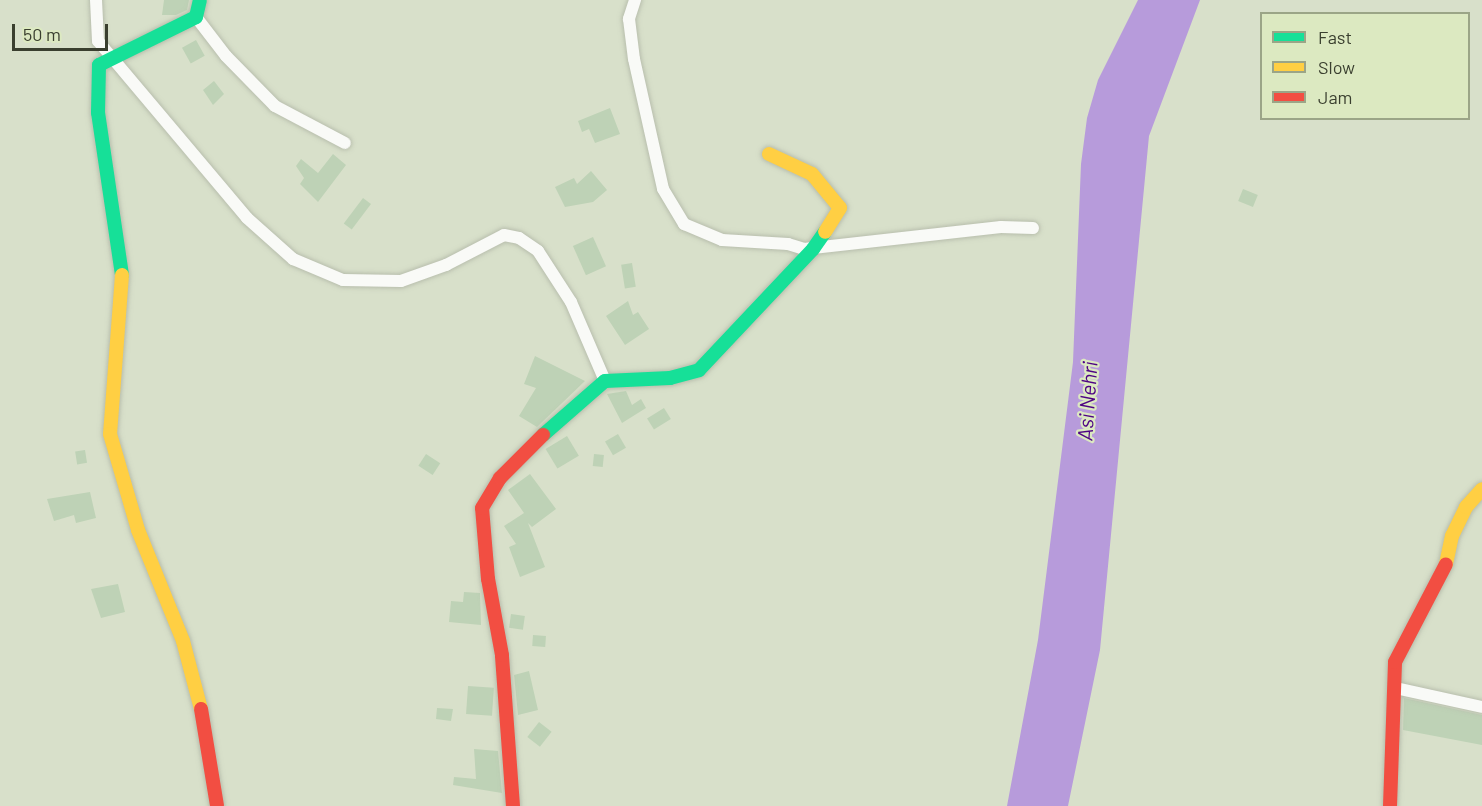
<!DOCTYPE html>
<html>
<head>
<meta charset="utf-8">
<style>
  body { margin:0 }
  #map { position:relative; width:1482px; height:806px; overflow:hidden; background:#d8e0ca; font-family:Barlow,sans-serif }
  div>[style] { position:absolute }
  .water>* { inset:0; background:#b79bdb }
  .building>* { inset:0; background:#bed2b6; transform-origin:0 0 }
  .roads { filter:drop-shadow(0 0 2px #b8bead) drop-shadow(0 0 2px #b8bead) }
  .street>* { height:12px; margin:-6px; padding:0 6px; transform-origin:6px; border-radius:6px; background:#f9faf7 }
  .fast>* { height:14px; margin:-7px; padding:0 7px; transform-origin:7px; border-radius:7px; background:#16e098 }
  .slow>* { height:14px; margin:-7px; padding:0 7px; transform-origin:7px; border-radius:7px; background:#ffcf43 }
  .jam>* { height:14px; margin:-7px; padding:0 7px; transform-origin:7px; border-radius:7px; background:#f24e42 }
  span { translate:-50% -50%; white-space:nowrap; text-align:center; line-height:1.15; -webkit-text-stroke:4.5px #dce9c1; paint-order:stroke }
  .water-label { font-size:21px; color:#4e0384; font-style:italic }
  .legend { position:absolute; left:1260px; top:12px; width:210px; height:108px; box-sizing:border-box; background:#dce9c1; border:2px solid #9ba587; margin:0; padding:8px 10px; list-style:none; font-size:18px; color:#3a3f2f }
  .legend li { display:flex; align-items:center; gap:12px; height:30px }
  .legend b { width:30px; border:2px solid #9ba587 }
  .scale { position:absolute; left:12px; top:24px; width:96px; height:27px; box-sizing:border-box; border:3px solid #3a3f2f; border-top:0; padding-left:8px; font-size:18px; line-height:21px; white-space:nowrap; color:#3a3f2f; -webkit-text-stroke:4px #dce9c1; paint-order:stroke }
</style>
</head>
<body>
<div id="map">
  <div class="water">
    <div style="clip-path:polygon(1138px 0,1200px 0,1149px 136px,1100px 650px,1068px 806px,1007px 806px,1038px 640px,1073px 362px,1081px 164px,1087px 118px,1098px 80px)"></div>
  </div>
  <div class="building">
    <div style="clip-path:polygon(164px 0,189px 0,187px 10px,176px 15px,162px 15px)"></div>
    <div style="left:196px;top:40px;width:18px;height:16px;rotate:61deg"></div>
    <div style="clip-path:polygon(214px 81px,224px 94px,213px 105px,203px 90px)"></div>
    <div style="clip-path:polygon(610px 108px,620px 134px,595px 143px,589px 129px,582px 132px,578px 121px)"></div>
    <div style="clip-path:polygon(333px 154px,346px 165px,318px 202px,300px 184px,304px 178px,296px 166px,301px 159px,318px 173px)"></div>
    <div style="clip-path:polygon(591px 171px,607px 190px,593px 202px,565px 207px,555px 187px,574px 178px,577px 184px)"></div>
    <div style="left:1243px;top:189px;width:16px;height:13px;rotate:22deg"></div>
    <div style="left:363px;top:198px;width:10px;height:32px;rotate:37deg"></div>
    <div style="left:593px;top:237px;width:32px;height:22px;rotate:66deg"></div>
    <div style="left:632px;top:263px;width:24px;height:11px;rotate:81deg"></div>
    <div style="clip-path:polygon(628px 301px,633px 315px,638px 312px,649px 329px,625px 345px,606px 316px)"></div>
    <div style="clip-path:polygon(535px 356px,585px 381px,537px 427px,519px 416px,536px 388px,524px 384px)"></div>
    <div style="clip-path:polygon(626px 391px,632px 405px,641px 399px,646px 408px,622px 423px,607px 394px)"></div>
    <div style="left:664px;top:408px;width:13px;height:20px;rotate:58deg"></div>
    <div style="left:618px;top:434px;width:16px;height:15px;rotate:60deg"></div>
    <div style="left:567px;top:436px;width:23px;height:25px;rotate:59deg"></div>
    <div style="left:85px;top:450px;width:13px;height:10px;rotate:81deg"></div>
    <div style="left:426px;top:454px;width:17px;height:14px;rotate:33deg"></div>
    <div style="left:594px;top:454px;width:10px;height:12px;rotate:6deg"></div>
    <div style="clip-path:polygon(530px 474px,556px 509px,532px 527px,528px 523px,545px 567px,520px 577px,509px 547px,516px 544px,504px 526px,524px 513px,508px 490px)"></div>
    <div style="clip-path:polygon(90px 492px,96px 518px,76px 523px,74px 515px,54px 521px,47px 499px)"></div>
    <div style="clip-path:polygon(118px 584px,125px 612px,101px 618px,91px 589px)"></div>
    <div style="clip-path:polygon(464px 592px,480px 593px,481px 625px,449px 622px,451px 601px,463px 602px)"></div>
    <div style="left:511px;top:614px;width:14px;height:14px;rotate:8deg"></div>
    <div style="left:533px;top:635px;width:13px;height:11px;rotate:4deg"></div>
    <div style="clip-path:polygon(529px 671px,538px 710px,518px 715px,514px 675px)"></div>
    <div style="left:468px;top:686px;width:26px;height:28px;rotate:4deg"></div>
    <div style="clip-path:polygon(1404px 698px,1482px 715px,1482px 745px,1403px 730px)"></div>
    <div style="clip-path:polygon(437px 708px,453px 709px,451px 721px,436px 719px)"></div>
    <div style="left:539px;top:722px;width:16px;height:19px;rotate:38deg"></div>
    <div style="clip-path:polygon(474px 749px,498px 751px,502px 793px,453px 785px,454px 777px,476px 779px)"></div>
  </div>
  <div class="roads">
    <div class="street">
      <div style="left:96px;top:0;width:41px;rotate:87.2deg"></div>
      <div style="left:98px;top:41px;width:231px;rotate:49.9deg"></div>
      <div style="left:247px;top:218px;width:62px;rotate:41.7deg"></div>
      <div style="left:293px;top:259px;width:54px;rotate:22.8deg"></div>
      <div style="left:343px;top:280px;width:58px;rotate:1deg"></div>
      <div style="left:401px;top:281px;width:48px;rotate:-19.6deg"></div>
      <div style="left:446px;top:265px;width:65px;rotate:-27.3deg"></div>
      <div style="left:504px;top:235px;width:15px;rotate:11deg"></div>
      <div style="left:519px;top:238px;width:23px;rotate:34deg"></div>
      <div style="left:538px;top:251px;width:61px;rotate:57.1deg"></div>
      <div style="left:571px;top:302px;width:86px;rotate:66.7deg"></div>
      <div style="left:635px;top:0;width:20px;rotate:108deg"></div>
      <div style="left:629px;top:19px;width:40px;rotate:82.9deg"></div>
      <div style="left:634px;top:59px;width:133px;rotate:77.4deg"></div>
      <div style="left:663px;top:189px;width:41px;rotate:59deg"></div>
      <div style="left:684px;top:224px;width:41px;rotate:22.8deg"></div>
      <div style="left:722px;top:240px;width:66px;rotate:3.5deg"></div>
      <div style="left:788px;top:244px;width:17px;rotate:17deg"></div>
      <div style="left:804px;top:249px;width:198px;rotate:-6.4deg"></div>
      <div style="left:1001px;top:227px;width:32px;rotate:2deg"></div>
      <div style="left:196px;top:17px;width:49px;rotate:52.4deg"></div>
      <div style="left:226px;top:56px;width:70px;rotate:45.6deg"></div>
      <div style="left:275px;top:106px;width:79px;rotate:27.9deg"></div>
      <div style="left:1395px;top:688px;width:89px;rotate:12.3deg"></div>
    </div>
    <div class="fast">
      <div style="left:122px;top:275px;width:164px;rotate:-98.4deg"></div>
      <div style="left:98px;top:113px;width:48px;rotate:-88.8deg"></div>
      <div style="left:99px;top:65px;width:108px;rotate:-26.3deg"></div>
      <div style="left:196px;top:17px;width:17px;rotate:-77deg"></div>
      <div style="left:543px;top:435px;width:82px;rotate:-41.1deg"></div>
      <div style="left:605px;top:381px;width:65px;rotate:-2.6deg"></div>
      <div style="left:670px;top:378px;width:30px;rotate:-15deg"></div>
      <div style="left:699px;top:370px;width:166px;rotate:-46.7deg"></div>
      <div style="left:813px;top:249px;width:21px;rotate:-55deg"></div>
    </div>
    <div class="slow">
      <div style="left:769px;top:154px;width:47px;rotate:24.9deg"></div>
      <div style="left:812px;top:174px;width:44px;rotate:50.5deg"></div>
      <div style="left:840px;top:208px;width:28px;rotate:122deg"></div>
      <div style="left:122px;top:275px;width:159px;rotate:94.3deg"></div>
      <div style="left:110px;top:434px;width:100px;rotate:73.7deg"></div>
      <div style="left:138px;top:530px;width:120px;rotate:67.9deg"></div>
      <div style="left:183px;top:641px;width:70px;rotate:75.2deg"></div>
      <div style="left:1446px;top:564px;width:29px;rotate:-78deg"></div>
      <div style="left:1452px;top:536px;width:32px;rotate:-64deg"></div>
      <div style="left:1466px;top:507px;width:24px;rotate:-48deg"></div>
    </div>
    <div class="jam">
      <div style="left:201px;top:709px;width:98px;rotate:80.6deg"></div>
      <div style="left:513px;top:806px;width:151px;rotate:-94.2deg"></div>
      <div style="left:502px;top:655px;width:77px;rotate:-100.4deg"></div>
      <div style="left:488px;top:579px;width:71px;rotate:-94.8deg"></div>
      <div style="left:482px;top:508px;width:35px;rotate:-59deg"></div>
      <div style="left:500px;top:478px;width:61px;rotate:-45deg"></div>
      <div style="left:1390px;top:806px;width:144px;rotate:-88deg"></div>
      <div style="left:1395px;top:662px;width:110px;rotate:-62.5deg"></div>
    </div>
  </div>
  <div class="water-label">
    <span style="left:1087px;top:401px;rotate:-86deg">Asi Nehri</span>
  </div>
  <ul class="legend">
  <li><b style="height:8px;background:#16e098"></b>Fast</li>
  <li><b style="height:8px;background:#ffcf43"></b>Slow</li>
  <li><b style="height:8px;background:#f24e42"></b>Jam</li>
  </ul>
  <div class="scale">50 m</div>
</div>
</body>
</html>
